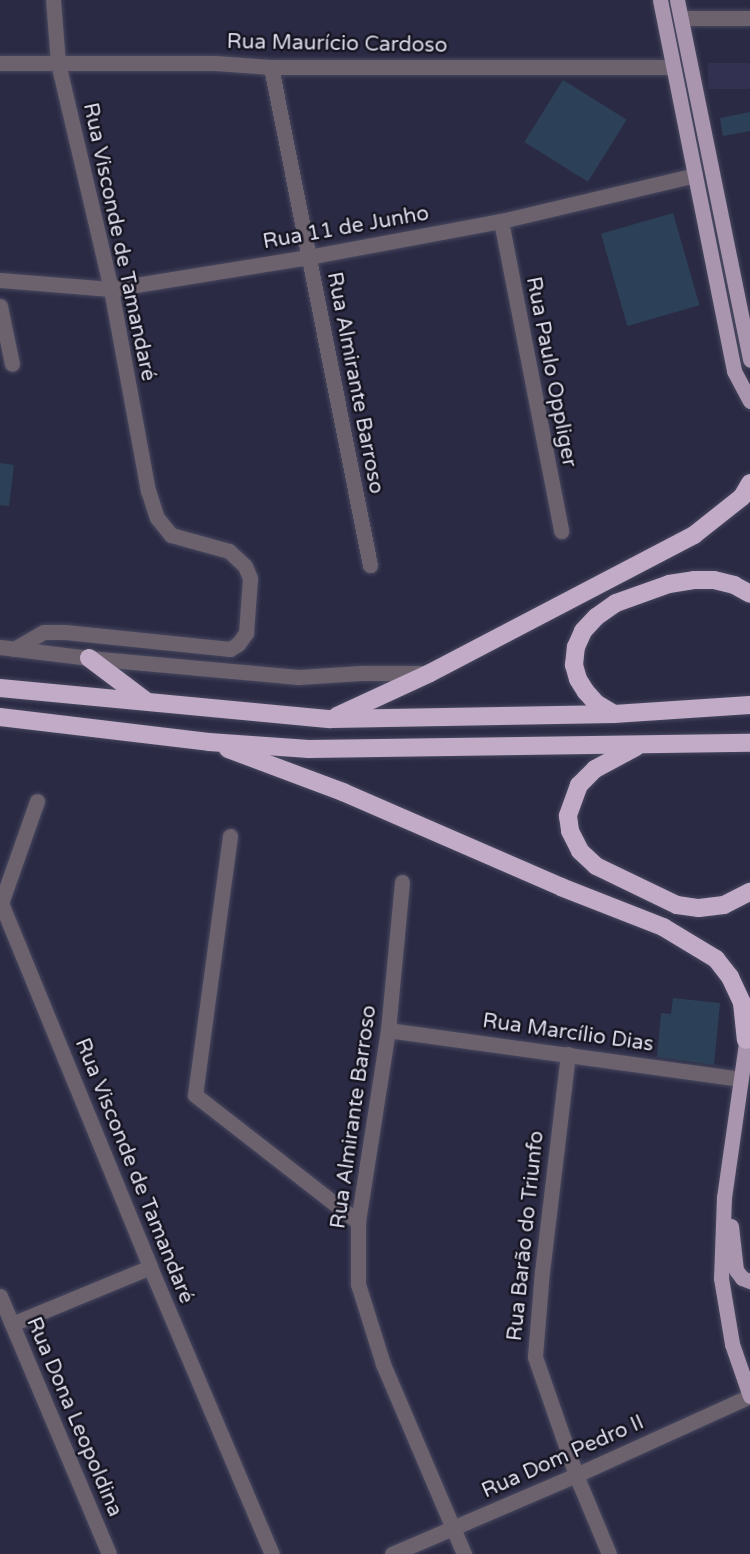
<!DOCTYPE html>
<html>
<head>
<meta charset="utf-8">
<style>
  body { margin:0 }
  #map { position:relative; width:750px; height:1554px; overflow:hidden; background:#2b2a44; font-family:"Varela Round",sans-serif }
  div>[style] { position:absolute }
  .built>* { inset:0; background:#333151; transform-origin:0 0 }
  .building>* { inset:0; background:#2c4157; transform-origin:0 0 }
  .roads { filter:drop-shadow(0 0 2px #47475f) drop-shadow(0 0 2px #47475f) }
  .minor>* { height:15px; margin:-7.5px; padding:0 7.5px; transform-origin:7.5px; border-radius:7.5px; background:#6c626e }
  .major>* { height:15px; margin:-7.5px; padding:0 7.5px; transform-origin:7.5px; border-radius:7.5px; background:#a996ae }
  .highway>* { height:18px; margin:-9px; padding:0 9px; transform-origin:9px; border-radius:9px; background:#c1abc7 }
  span { translate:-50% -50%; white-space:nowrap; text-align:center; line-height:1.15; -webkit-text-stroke:5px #151420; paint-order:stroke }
  .street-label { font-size:21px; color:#dcddee }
</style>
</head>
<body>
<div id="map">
  <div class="built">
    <div style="left:750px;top:63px;width:26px;height:42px;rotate:90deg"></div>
  </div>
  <div class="building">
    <div style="left:563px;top:80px;width:75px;height:73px;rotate:32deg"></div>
    <div style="clip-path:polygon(750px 112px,750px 131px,723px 136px,720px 118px)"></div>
    <div style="left:673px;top:213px;width:96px;height:75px;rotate:74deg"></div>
    <div style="clip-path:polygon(0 463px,14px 465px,9px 506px,0 505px)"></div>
    <div style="clip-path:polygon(673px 998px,720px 1003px,714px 1065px,657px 1057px,661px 1013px,671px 1014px)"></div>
  </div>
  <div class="roads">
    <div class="minor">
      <div style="left:681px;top:18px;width:69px"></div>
      <div style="left:0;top:63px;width:215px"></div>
      <div style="left:215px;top:63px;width:56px;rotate:4.1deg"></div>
      <div style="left:271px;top:67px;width:402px"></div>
      <div style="left:271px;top:67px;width:508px;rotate:78.76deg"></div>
      <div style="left:501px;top:221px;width:316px;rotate:79deg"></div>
      <div style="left:0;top:280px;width:111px;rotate:4.6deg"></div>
      <div style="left:111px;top:289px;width:200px;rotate:-9.2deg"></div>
      <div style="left:308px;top:257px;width:196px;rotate:-10.6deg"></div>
      <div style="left:501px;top:221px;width:199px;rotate:-13.3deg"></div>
      <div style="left:0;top:306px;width:59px;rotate:78.3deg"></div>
      <div style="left:0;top:647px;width:90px;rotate:7deg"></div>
      <div style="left:89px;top:658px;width:210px;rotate:5.2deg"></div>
      <div style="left:298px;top:677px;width:63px;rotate:-3.6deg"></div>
      <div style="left:361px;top:673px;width:69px"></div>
      <div style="left:14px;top:649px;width:34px;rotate:-30deg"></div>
      <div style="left:44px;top:632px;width:21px"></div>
      <div style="left:65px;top:632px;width:166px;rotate:5.9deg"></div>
      <div style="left:230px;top:649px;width:9px;rotate:-32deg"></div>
      <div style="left:238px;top:644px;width:14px;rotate:-54deg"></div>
      <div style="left:246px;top:633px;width:55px;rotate:-85.8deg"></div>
      <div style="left:250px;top:578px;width:13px;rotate:-113deg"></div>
      <div style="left:245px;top:566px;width:22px;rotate:-137deg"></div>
      <div style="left:229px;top:551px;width:60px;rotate:-164.6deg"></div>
      <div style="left:171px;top:535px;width:22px;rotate:-129deg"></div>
      <div style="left:157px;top:518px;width:28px;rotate:-108deg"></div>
      <div style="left:148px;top:491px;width:205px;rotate:-100.4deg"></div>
      <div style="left:111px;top:289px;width:232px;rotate:-103.2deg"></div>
      <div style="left:58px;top:63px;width:63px;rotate:-94.5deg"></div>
      <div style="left:37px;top:801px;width:108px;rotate:109.4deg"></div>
      <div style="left:1px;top:903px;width:393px;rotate:67.7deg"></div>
      <div style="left:150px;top:1267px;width:312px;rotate:67deg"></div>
      <div style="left:230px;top:836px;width:261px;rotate:97.7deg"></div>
      <div style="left:195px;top:1095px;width:207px;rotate:37.9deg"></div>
      <div style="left:402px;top:882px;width:149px;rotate:95.4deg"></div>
      <div style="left:388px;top:1030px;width:194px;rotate:98.9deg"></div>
      <div style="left:358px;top:1222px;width:62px;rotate:90deg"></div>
      <div style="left:358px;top:1284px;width:84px;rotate:72.6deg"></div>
      <div style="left:383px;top:1364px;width:207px;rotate:66.9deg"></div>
      <div style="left:388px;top:1030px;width:356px;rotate:7.9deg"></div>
      <div style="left:568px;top:1054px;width:219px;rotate:96.8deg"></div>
      <div style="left:542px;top:1271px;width:86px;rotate:94.7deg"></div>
      <div style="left:535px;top:1357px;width:125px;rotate:70.8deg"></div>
      <div style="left:576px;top:1475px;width:86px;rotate:67.3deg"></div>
      <div style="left:0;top:1296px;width:280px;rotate:67.1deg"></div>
      <div style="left:12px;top:1324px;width:149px;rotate:-22.4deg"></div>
      <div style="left:392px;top:1554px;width:200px;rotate:-23.2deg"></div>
      <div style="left:576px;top:1475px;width:191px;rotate:-24.4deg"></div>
    </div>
    <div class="major">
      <div style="left:660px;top:0;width:378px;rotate:78.7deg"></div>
      <div style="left:734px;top:371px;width:34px;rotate:62deg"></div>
      <div style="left:677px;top:0;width:367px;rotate:78.5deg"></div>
      <div style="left:748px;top:1029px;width:170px;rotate:98.1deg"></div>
      <div style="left:724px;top:1197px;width:81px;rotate:92.1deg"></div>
      <div style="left:721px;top:1278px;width:67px;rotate:80.5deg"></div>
      <div style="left:732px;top:1344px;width:55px;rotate:70.9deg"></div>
      <div style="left:731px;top:1226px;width:44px;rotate:83.5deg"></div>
      <div style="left:736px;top:1270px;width:10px;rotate:53deg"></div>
      <div style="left:742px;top:1278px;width:9px;rotate:21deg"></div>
    </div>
    <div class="highway">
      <div style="left:89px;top:658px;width:71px;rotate:37deg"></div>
      <div style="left:0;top:688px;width:332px;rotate:5.4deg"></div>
      <div style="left:331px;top:719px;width:283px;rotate:-1deg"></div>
      <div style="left:614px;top:714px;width:136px;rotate:-3.8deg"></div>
      <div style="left:614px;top:714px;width:21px;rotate:-149deg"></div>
      <div style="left:596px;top:703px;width:15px;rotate:-132deg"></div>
      <div style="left:586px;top:692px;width:15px;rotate:-122deg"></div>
      <div style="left:578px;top:679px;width:15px;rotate:-106deg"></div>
      <div style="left:574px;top:665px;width:18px;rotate:-84deg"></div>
      <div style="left:576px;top:647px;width:17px;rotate:-66deg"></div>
      <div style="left:583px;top:631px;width:19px;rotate:-47deg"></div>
      <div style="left:596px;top:617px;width:24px;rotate:-35deg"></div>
      <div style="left:616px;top:603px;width:56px;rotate:-19.7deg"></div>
      <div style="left:669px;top:584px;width:25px;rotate:-9deg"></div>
      <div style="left:694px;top:580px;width:20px"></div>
      <div style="left:714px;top:580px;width:21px;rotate:14deg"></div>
      <div style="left:734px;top:585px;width:18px;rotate:29deg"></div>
      <div style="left:337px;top:716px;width:102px;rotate:-24.8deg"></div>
      <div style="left:430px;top:673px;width:298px;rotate:-27.6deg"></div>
      <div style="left:694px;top:535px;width:61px;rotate:-38.4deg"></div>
      <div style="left:742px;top:497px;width:16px;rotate:-60deg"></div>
      <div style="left:0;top:717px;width:210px;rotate:6.8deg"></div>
      <div style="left:209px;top:742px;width:100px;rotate:4deg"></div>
      <div style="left:309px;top:749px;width:441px;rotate:-0.8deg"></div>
      <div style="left:636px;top:747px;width:47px;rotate:151.8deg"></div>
      <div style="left:595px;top:769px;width:23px;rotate:135deg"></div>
      <div style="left:579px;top:785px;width:33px;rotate:110deg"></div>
      <div style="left:568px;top:816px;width:15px;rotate:82deg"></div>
      <div style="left:570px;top:831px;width:22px;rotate:63deg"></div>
      <div style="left:580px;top:851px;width:22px;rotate:43deg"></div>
      <div style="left:596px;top:866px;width:90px;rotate:25.7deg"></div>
      <div style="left:677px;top:905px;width:22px;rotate:8deg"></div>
      <div style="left:699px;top:908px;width:25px;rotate:-7deg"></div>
      <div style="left:724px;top:905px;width:29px;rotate:-27deg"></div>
      <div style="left:228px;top:749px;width:123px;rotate:20.5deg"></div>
      <div style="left:343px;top:792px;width:238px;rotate:23.5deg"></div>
      <div style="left:561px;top:887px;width:110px;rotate:21.4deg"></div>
      <div style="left:663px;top:927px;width:62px;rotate:31.1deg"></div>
      <div style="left:716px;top:959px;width:23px;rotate:52deg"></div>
      <div style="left:730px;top:977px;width:29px;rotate:65deg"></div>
      <div style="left:742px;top:1003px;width:37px;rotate:84deg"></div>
    </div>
  </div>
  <div class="street-label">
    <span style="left:337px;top:44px;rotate:1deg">Rua Maurício Cardoso</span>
    <span style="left:346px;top:228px;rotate:-10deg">Rua 11 de Junho</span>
    <span style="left:119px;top:242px;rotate:78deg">Rua Visconde de Tamandaré</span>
    <span style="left:551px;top:372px;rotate:79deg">Rua Paulo Oppliger</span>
    <span style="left:355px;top:383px;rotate:79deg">Rua Almirante Barroso</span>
    <span style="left:568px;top:1033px;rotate:8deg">Rua Marcílio Dias</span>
    <span style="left:354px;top:1117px;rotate:-82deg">Rua Almirante Barroso</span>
    <span style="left:134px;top:1171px;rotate:68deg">Rua Visconde de Tamandaré</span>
    <span style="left:526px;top:1236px;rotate:-84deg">Rua Barão do Triunfo</span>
    <span style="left:74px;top:1417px;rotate:67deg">Rua Dona Leopoldina</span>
    <span style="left:563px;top:1457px;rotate:-24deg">Rua Dom Pedro II</span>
  </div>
</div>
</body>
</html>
